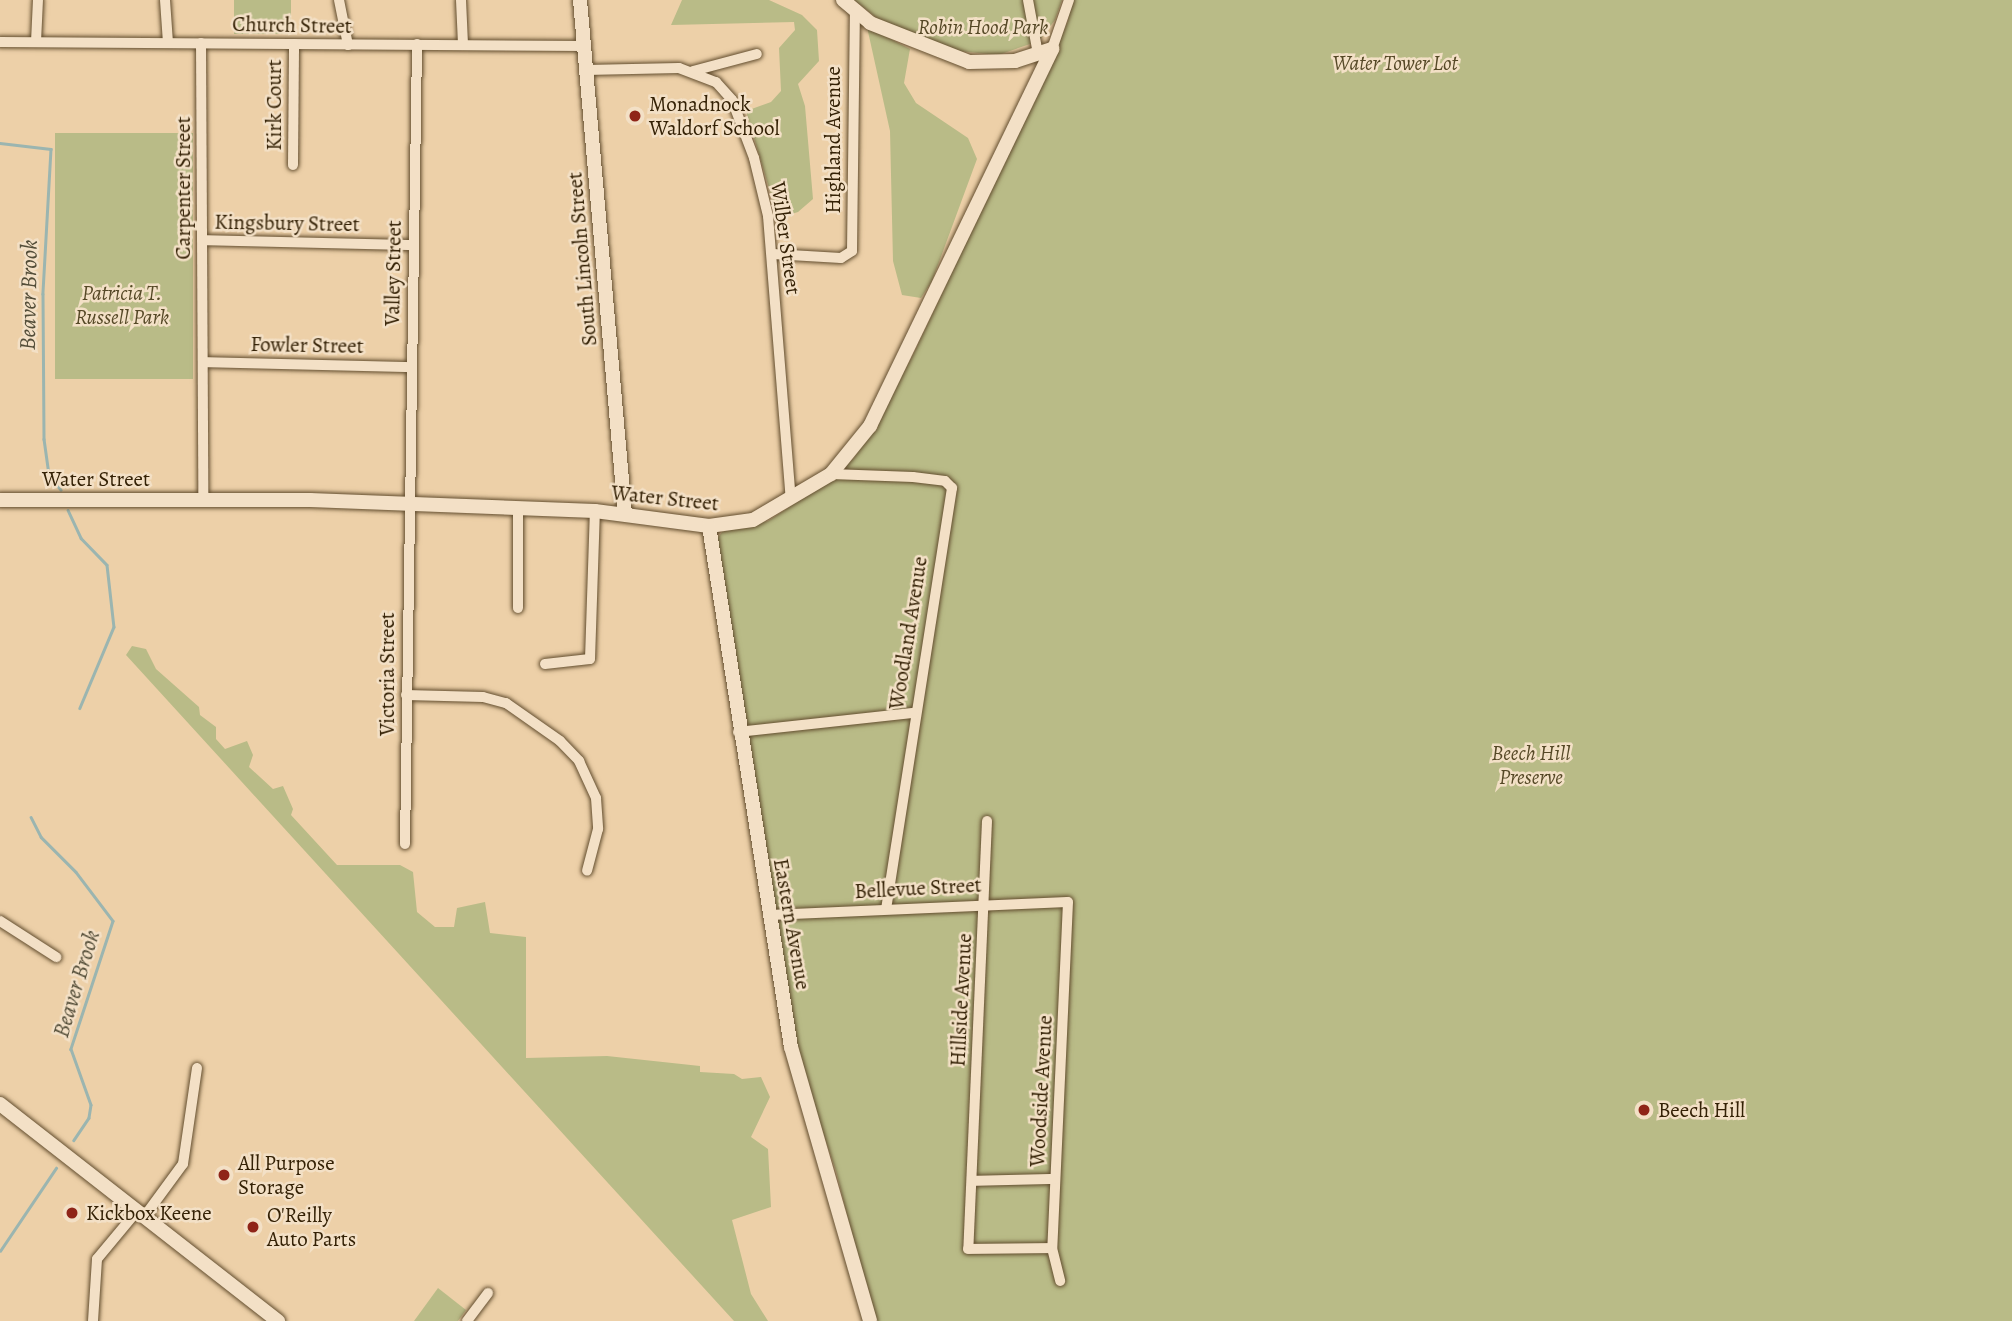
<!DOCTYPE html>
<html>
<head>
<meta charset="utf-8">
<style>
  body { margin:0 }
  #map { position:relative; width:2012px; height:1321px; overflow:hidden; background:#edd0a8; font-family:Alegreya,serif }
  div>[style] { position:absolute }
  .green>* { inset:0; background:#b9bb87; transform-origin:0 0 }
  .stream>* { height:2.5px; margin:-1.25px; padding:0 1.25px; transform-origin:1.25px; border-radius:1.25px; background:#9bb5b0 }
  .roads { filter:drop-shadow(0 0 2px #624d2e) drop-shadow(0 0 2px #624d2e) }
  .street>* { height:10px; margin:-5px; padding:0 5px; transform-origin:5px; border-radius:5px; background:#f3e0c6 }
  .secondary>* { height:14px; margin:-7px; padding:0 7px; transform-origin:7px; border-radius:7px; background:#f3e0c6 }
  .dots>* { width:19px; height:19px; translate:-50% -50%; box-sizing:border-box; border:4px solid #f3e0c6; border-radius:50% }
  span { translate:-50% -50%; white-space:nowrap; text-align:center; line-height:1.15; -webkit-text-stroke:5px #f3e0c6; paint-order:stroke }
  .street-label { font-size:21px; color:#342105 }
  .park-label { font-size:21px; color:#554826; font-style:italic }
  .poi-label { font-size:21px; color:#342105 }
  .left { translate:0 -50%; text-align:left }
  .water-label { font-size:23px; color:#534d38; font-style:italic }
</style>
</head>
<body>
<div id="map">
  <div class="green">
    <div style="left:234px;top:0;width:57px;height:34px"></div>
    <div style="clip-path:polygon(682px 0,769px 0,802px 15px,817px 30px,819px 61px,798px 84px,805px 106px,813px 199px,798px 212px,778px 218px,746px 111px,771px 102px,781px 91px,779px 48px,795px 30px,794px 22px,671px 25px)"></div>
    <div style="clip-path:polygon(854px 0,1062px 0,1055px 20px,1039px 41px,998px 55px,958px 51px,882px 22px)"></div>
    <div style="clip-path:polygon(1071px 0,2012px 0,2012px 1321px,874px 1321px,836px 1171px,799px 1062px,717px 539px,722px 532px,768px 521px,828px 482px,854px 458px,872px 431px,913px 355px,1046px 73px,1068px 21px)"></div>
    <div style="clip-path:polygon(867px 27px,910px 49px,904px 83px,916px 103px,968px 138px,977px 159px,932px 281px,921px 298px,902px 295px,893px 261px,890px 131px)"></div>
    <div style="left:55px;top:133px;width:138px;height:246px"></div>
    <div style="clip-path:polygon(132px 646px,146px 649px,156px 669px,199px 707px,200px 715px,216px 727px,216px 739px,225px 749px,247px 741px,253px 755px,249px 767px,273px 789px,283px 786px,293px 809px,291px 815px,337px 865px,400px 865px,413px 872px,417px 912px,435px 927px,454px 927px,457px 908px,485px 902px,490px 933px,526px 937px,526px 1058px,607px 1056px,700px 1066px,700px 1072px,734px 1074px,742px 1079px,761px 1077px,770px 1097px,751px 1137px,768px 1149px,771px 1207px,732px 1220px,751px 1294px,768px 1321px,734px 1321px,126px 655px)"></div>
    <div style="clip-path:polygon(438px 1288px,466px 1310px,458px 1321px,414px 1321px)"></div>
  </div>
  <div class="stream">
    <div style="left:0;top:143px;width:51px;rotate:6.7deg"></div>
    <div style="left:51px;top:149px;width:145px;rotate:93.2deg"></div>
    <div style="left:43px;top:294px;width:145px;rotate:89.6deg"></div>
    <div style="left:44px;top:439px;width:37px;rotate:82deg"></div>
    <div style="left:49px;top:476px;width:18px;rotate:49deg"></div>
    <div style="left:68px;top:510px;width:31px;rotate:65deg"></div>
    <div style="left:81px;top:538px;width:37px;rotate:46deg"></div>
    <div style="left:107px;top:565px;width:62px;rotate:83.6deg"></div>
    <div style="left:114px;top:627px;width:88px;rotate:112.8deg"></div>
    <div style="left:31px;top:817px;width:22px;rotate:63deg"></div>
    <div style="left:41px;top:837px;width:49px;rotate:45deg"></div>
    <div style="left:76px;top:872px;width:61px;rotate:52.9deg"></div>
    <div style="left:113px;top:921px;width:135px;rotate:108.2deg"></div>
    <div style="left:71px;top:1049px;width:59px;rotate:70.3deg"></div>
    <div style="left:91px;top:1105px;width:13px;rotate:99deg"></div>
    <div style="left:89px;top:1118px;width:27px;rotate:124deg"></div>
    <div style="left:0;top:1251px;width:100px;rotate:-56deg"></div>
  </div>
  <div class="roads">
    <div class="street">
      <div style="left:165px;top:0;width:43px;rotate:86deg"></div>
      <div style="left:339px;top:0;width:46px;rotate:78.7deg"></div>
      <div style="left:461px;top:0;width:44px;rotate:87.4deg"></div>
      <div style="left:1028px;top:0;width:55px;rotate:79.5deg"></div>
      <div style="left:0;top:42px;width:584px;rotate:0.39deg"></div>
      <div style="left:36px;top:42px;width:42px;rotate:-87.3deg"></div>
      <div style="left:201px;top:43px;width:457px;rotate:89.7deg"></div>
      <div style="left:1052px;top:49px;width:52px;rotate:-70.9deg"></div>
      <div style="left:586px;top:70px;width:93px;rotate:-1.2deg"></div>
      <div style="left:679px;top:68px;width:40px;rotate:21deg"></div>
      <div style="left:716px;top:82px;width:24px;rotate:48deg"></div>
      <div style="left:732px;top:100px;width:62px;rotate:69.2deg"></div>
      <div style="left:754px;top:158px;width:60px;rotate:76.4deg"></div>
      <div style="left:768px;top:216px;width:284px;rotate:85.4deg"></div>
      <div style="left:693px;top:71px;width:66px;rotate:-14.9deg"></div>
      <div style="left:293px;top:165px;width:121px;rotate:-89.5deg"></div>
      <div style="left:202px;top:240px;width:211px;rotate:1.4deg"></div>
      <div style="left:773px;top:254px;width:68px;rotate:3.4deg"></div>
      <div style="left:841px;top:258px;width:13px;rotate:-32deg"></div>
      <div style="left:852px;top:251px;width:239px;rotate:-89.3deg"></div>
      <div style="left:204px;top:362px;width:206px;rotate:1.4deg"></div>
      <div style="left:831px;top:474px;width:82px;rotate:2.1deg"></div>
      <div style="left:913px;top:477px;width:32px;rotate:7deg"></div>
      <div style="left:945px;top:481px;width:10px;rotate:45deg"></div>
      <div style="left:952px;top:488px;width:426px;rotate:98.9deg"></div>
      <div style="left:518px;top:608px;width:101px;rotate:-90deg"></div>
      <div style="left:545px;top:664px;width:45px;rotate:-6.3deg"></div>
      <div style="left:590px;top:659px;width:148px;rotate:-88.1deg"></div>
      <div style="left:406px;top:695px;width:77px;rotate:1.5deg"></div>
      <div style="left:483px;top:697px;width:24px;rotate:15deg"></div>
      <div style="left:506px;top:703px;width:66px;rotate:35.1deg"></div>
      <div style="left:560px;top:741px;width:28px;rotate:46deg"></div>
      <div style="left:579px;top:761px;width:41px;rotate:65.3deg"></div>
      <div style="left:596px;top:798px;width:31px;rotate:86deg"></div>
      <div style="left:598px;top:829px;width:43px;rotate:104.7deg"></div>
      <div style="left:738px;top:732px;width:177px;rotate:-6.2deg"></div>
      <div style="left:987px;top:821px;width:428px;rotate:92.5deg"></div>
      <div style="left:968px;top:1249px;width:84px;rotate:-0.7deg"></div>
      <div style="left:405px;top:844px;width:800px;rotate:-89.14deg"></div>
      <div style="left:769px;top:915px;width:299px;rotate:-2.5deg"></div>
      <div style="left:1068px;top:902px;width:346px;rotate:92.6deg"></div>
      <div style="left:1052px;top:1248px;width:34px;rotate:76deg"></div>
      <div style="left:0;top:921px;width:67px;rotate:32.7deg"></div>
      <div style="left:972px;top:1181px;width:83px;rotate:-1.4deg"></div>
      <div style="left:144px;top:1217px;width:66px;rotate:-53.7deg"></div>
      <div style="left:183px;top:1164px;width:97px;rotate:-81.7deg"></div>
      <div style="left:93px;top:1321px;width:62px;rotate:-86.3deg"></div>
      <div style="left:97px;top:1259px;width:62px;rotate:-50.2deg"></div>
      <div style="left:467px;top:1321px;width:35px;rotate:-53deg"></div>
    </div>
    <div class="secondary">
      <div style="left:580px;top:0;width:516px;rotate:85deg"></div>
      <div style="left:843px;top:0;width:35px;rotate:40deg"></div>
      <div style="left:870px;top:23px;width:106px;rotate:21.5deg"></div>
      <div style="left:969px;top:62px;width:46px;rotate:-1.2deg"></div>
      <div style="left:1015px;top:61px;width:39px;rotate:-18deg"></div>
      <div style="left:0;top:500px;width:310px"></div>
      <div style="left:310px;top:500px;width:285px;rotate:2.2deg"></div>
      <div style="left:595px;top:511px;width:115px;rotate:7.5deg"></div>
      <div style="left:709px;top:526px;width:44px;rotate:-7.8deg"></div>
      <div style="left:753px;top:520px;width:91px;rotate:-30.5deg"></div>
      <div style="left:831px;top:474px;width:62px;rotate:-50.9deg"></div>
      <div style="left:870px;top:426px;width:419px;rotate:-64.2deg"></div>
      <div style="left:709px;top:526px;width:527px;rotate:81.06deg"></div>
      <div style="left:791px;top:1047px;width:285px;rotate:73.9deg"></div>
      <div style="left:0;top:1104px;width:353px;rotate:38deg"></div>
    </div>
  </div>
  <div class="dots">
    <div style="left:635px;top:116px;background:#8f2418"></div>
    <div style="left:1644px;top:1110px;background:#8f2418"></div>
    <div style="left:224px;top:1175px;background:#8f2418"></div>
    <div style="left:72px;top:1213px;background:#8f2418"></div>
    <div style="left:253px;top:1227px;background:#8f2418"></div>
  </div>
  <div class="street-label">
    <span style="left:292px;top:25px;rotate:1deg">Church Street</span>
    <span style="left:274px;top:105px;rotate:-90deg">Kirk Court</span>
    <span style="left:833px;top:140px;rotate:-90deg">Highland Avenue</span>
    <span style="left:183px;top:188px;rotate:-90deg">Carpenter Street</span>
    <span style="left:287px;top:223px;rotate:1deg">Kingsbury Street</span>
    <span style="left:786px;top:238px;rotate:82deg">Wilber Street</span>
    <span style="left:582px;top:259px;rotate:-95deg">South Lincoln Street</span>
    <span style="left:393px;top:273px;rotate:-89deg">Valley Street</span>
    <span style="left:307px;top:345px;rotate:1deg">Fowler Street</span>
    <span style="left:96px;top:479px">Water Street</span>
    <span style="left:665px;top:498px;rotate:6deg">Water Street</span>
    <span style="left:908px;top:633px;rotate:-81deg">Woodland Avenue</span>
    <span style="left:387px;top:674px;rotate:-90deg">Victoria Street</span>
    <span style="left:918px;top:888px;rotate:-3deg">Bellevue Street</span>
    <span style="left:792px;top:924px;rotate:80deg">Eastern Avenue</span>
    <span style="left:961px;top:1000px;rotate:-87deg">Hillside Avenue</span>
    <span style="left:1041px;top:1091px;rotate:-87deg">Woodside Avenue</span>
  </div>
  <div class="park-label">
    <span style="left:983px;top:27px">Robin Hood Park</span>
    <span style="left:1395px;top:63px">Water Tower Lot</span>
    <span style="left:122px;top:305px">Patricia T.<br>Russell Park</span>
    <span style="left:1531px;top:765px">Beech Hill<br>Preserve</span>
  </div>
  <div class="poi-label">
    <span class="left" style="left:649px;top:116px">Monadnock<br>Waldorf School</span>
    <span class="left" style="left:1658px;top:1110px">Beech Hill</span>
    <span class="left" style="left:238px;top:1175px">All Purpose<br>Storage</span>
    <span class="left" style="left:86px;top:1213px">Kickbox Keene</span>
    <span class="left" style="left:267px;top:1227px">O'Reilly<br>Auto Parts</span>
  </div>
  <div class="water-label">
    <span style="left:29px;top:295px;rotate:-89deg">Beaver Brook</span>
    <span style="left:77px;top:984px;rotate:-73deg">Beaver Brook</span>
  </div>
</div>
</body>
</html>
